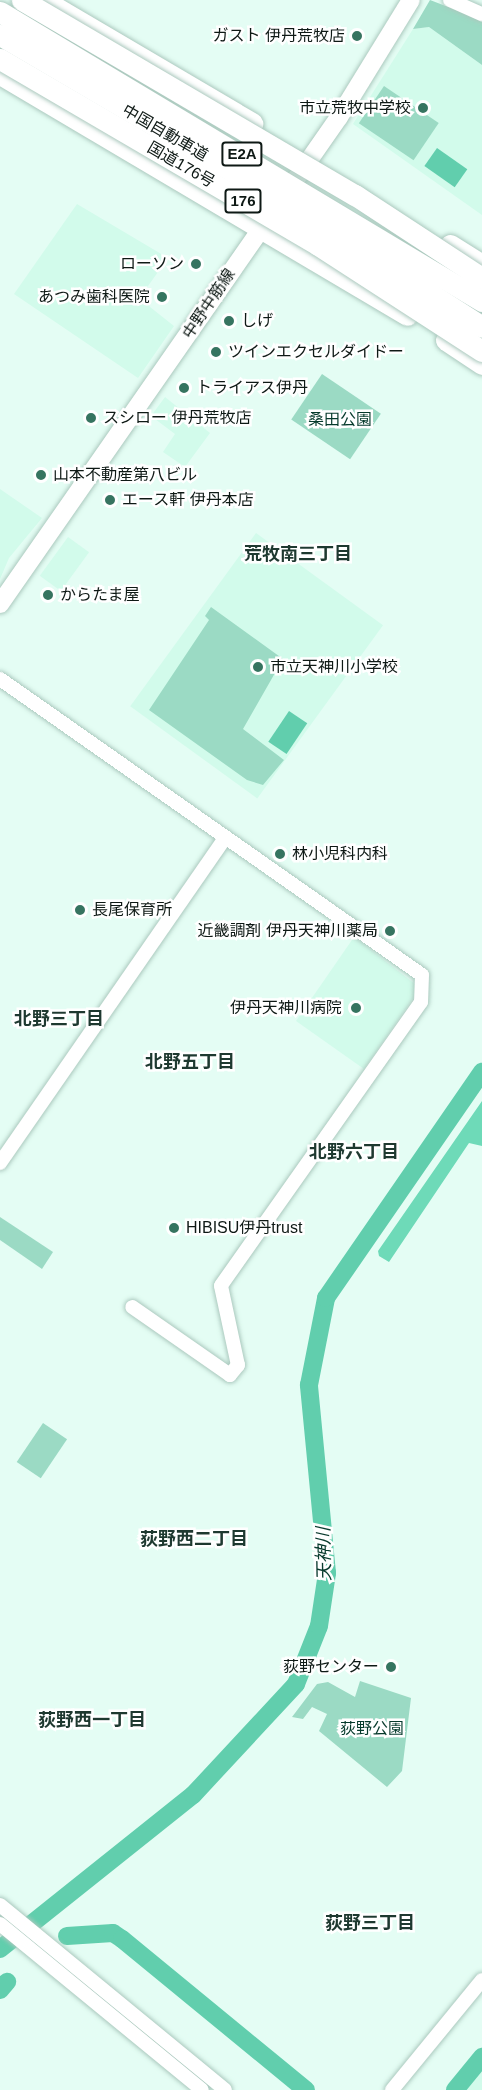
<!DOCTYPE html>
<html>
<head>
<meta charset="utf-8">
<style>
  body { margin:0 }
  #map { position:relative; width:482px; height:2090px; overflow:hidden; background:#e4fdf4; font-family:Arial,"Noto Sans JP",sans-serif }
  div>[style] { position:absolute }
  .built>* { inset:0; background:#d2fbeb; transform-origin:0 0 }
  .green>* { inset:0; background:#9bdac4; transform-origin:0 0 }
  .forest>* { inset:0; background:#6edab8 }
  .water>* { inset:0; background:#61cead; transform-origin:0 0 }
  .river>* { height:18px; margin:-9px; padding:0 9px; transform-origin:9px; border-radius:9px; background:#61cead }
  .roads { filter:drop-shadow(0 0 2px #abc9be) drop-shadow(0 0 2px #abc9be) }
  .minor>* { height:14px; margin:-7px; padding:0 7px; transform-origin:7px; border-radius:7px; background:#fff }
  .major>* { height:18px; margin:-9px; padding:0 9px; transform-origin:9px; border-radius:9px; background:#fff }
  .highway>* { height:21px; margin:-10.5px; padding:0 10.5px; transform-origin:10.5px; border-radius:10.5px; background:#fff }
  .bridges { filter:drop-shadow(0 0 2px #abc9be) drop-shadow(0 0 2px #abc9be) }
  .highway-bridge>* { height:21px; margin:-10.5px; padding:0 10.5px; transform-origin:10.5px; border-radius:10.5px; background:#fff }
  .dots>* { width:16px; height:16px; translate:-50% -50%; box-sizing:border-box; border:3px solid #fff; border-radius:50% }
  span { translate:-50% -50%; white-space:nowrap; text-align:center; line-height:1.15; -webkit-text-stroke:5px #fff; paint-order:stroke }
  .shield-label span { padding:2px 4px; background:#fff; border:2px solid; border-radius:4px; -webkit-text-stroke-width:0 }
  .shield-label { font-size:15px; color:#0e1915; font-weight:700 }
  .poi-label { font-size:16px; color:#0e1915 }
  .right { translate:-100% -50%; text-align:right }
  .left { translate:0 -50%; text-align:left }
  .street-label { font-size:16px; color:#0e1915 }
  .park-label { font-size:16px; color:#063a2c }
  .neighbourhood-label { font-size:18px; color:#1e3930; font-weight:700 }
  .water-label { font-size:18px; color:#093b2e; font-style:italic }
</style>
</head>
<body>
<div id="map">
  <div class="built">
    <div style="clip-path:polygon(429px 27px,482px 65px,482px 215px,353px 124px,413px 29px)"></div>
    <div style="clip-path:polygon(77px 204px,168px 258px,143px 293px,150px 307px,174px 326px,138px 378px,14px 294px)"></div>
    <div style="clip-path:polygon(165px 397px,210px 433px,185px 467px,163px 452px,175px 434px,151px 416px)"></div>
    <div style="clip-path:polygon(0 489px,42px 518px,9px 558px,0 579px)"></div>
    <div style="left:256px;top:533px;width:157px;height:214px;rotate:36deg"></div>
    <div style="left:68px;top:537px;width:26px;height:48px;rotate:36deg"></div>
    <div style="clip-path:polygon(354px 937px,415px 984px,416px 994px,364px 1069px,296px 1021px)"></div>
    <div style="clip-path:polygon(482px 2064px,482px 2090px,461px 2090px)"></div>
  </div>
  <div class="green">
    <div style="clip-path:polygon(430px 0,482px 20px,482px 65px,429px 27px,413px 29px)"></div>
    <div style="left:384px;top:86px;width:66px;height:45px;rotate:34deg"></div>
    <div style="left:322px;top:374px;width:71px;height:55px;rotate:34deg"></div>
    <div style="clip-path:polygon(211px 607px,283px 659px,243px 729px,284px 760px,263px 785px,247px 780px,149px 710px,209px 620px,205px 616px)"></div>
    <div style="clip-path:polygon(0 1217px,53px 1252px,42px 1269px,0 1240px)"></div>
    <div style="left:43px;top:1423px;width:29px;height:47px;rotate:34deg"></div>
    <div style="clip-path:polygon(360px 1681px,411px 1698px,402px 1771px,387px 1787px,319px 1731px,327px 1714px,312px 1707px,303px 1719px,292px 1717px,317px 1684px,328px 1682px,355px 1697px)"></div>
  </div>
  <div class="forest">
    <div style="clip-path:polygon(482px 1101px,482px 1146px,469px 1143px,389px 1262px,379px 1256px,378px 1251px)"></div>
  </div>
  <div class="water">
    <div style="left:437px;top:148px;width:37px;height:22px;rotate:35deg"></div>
    <div style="left:289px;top:711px;width:22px;height:37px;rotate:34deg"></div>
  </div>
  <div class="river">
    <div style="left:67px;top:1936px;width:46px;rotate:-3.7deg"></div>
    <div style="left:113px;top:1933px;width:11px;rotate:34deg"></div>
    <div style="left:122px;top:1939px;width:238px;rotate:39.4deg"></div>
    <div style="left:0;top:1949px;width:247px;rotate:-38.6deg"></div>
    <div style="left:193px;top:1795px;width:151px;rotate:-47.1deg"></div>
    <div style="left:296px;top:1684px;width:62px;rotate:-68.4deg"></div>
    <div style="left:319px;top:1626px;width:54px;rotate:-81.4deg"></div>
    <div style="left:327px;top:1573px;width:189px;rotate:-95.5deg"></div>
    <div style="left:309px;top:1385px;width:89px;rotate:-78.9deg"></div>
    <div style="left:326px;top:1298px;width:275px;rotate:-55.4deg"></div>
    <div style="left:0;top:1990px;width:11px;rotate:-49deg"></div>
    <div style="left:455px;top:2090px;width:43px;rotate:-50.7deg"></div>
  </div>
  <div class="roads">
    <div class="minor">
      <div style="left:450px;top:0;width:35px;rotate:24deg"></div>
      <div style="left:0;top:679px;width:515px;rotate:35.05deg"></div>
      <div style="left:422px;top:975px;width:27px;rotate:92deg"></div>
      <div style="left:421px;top:1002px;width:347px;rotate:125.2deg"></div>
      <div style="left:221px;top:1286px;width:81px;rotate:77.9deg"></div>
      <div style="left:238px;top:1365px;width:13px;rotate:129deg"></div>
      <div style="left:230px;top:1375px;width:119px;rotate:-145.2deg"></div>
      <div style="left:0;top:1163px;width:395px;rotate:-55.3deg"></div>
      <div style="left:0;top:1905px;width:291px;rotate:39.4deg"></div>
      <div style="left:0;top:1924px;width:261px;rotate:39.4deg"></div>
      <div style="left:392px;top:2090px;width:142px;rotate:-50.7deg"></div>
    </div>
    <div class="major">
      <div style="left:0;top:604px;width:593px;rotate:-55.16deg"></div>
      <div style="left:339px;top:117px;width:137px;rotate:-58.4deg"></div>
    </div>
    <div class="highway">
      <div style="left:43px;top:0;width:243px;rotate:30.5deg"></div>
      <div style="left:0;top:74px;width:473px;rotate:30.6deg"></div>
      <div style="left:450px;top:245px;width:38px;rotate:32deg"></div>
      <div style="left:446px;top:340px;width:43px;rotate:33.7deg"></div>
    </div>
  </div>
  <div class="bridges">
    <div class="highway-bridge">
      <div style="left:22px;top:0;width:386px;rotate:30.4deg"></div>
      <div style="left:355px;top:195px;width:152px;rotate:33.2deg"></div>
      <div style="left:0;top:12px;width:562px;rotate:30.95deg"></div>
      <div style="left:0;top:35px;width:379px;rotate:30.4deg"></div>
      <div style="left:327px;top:227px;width:184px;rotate:32.8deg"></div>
      <div style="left:0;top:59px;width:368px;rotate:30.3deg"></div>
      <div style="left:318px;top:245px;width:195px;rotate:32.9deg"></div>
    </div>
  </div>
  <div class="dots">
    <div style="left:357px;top:36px;background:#367460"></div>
    <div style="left:423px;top:108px;background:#367460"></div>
    <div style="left:196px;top:264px;background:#367460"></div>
    <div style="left:162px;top:297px;background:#367460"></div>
    <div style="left:229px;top:321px;background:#367460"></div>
    <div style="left:216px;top:352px;background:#367460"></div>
    <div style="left:184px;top:388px;background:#367460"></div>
    <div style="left:91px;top:418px;background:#367460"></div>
    <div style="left:41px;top:475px;background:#367460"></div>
    <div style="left:110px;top:500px;background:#367460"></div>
    <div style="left:48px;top:595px;background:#367460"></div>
    <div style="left:258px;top:667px;background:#367460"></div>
    <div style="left:280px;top:854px;background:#367460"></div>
    <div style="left:80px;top:910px;background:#367460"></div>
    <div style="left:390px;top:931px;background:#367460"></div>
    <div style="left:356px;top:1008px;background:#367460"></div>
    <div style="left:174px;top:1228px;background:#367460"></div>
    <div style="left:391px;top:1667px;background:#367460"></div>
  </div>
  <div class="shield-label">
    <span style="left:242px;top:154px">E2A</span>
    <span style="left:243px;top:201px">176</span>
  </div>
  <div class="poi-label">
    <span class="right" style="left:345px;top:36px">ガスト 伊丹荒牧店</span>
    <span class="right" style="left:411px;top:108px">市立荒牧中学校</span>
    <span class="right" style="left:184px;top:264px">ローソン</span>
    <span class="right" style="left:150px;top:297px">あつみ歯科医院</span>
    <span class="left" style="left:241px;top:321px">しげ</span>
    <span class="left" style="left:228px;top:352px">ツインエクセルダイドー</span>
    <span class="left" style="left:196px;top:388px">トライアス伊丹</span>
    <span class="left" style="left:103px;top:418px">スシロー 伊丹荒牧店</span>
    <span class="left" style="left:53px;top:475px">山本不動産第八ビル</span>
    <span class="left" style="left:122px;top:500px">エース軒 伊丹本店</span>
    <span class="left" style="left:60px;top:595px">からたま屋</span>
    <span class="left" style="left:270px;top:667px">市立天神川小学校</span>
    <span class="left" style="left:292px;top:854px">林小児科内科</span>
    <span class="left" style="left:92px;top:910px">長尾保育所</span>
    <span class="right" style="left:378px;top:931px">近畿調剤 伊丹天神川薬局</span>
    <span class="right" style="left:342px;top:1008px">伊丹天神川病院</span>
    <span class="left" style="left:186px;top:1228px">HIBISU伊丹trust</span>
    <span class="right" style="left:379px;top:1667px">荻野センター</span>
  </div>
  <div class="street-label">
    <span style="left:165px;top:133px;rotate:30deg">中国自動車道</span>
    <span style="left:181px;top:165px;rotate:30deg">国道176号</span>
    <span style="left:209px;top:304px;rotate:-56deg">中野中筋線</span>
  </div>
  <div class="park-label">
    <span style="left:340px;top:420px">桑田公園</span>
    <span style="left:372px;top:1729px">荻野公園</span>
  </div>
  <div class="neighbourhood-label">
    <span style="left:298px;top:554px">荒牧南三丁目</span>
    <span style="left:59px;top:1019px">北野三丁目</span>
    <span style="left:190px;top:1062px">北野五丁目</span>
    <span style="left:354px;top:1152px">北野六丁目</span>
    <span style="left:194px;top:1539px">荻野西二丁目</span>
    <span style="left:92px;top:1720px">荻野西一丁目</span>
    <span style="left:370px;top:1923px">荻野三丁目</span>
  </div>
  <div class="water-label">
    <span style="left:324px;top:1554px;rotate:-91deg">天神川</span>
  </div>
</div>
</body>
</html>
